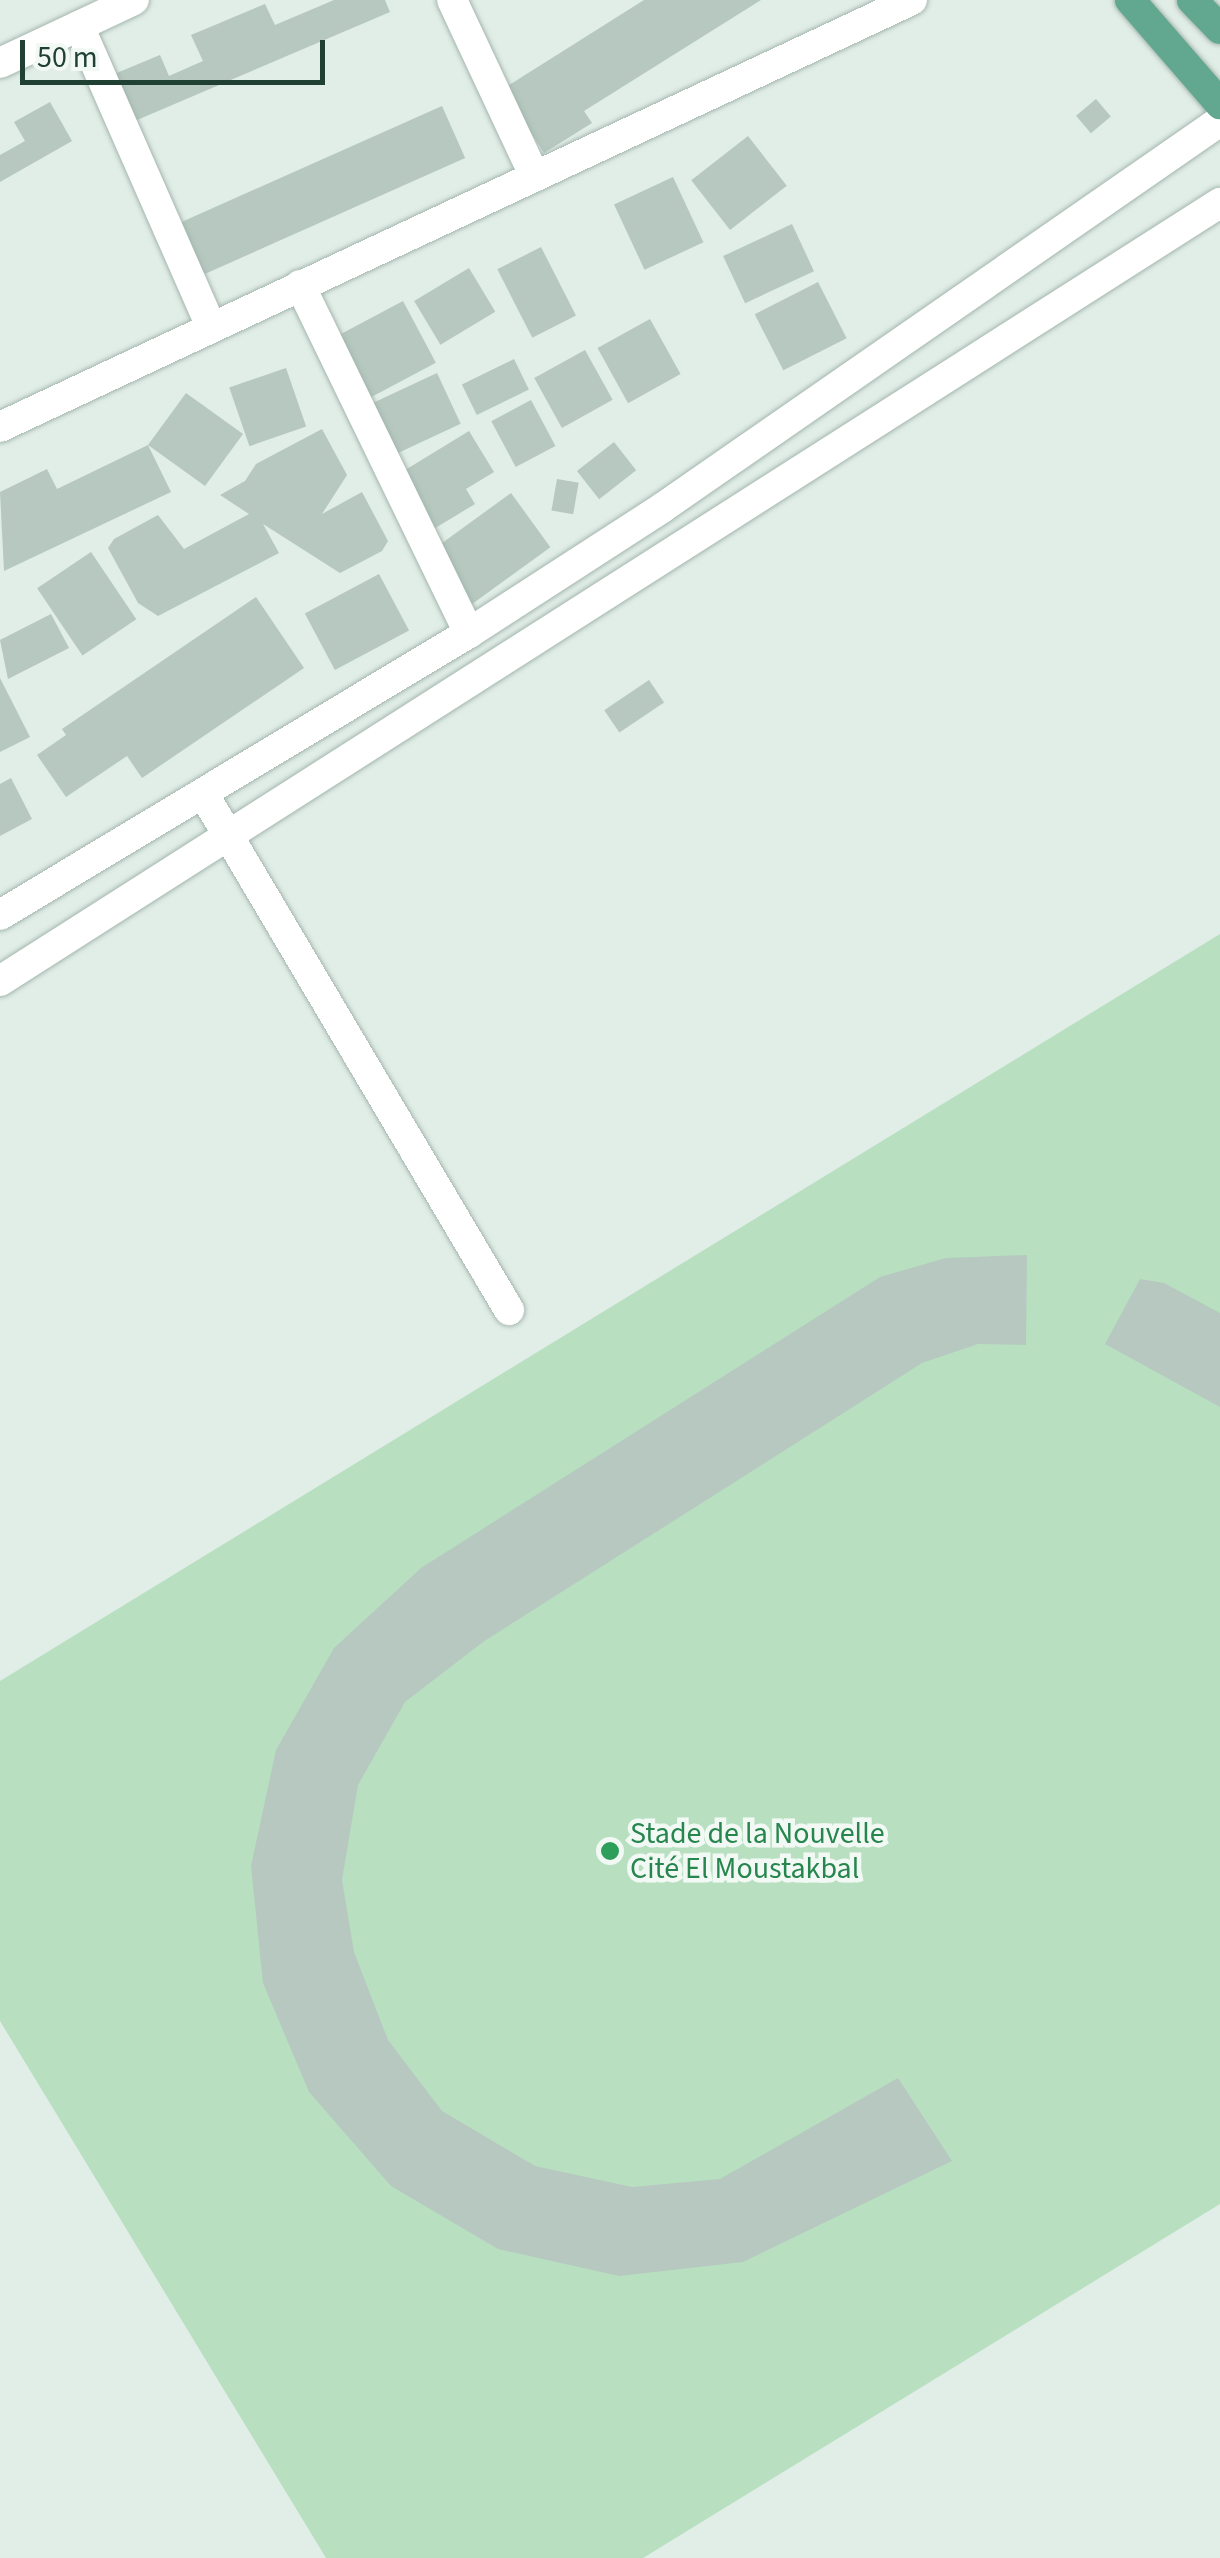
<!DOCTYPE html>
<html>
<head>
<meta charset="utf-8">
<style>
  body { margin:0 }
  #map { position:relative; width:1220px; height:2558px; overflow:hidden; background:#e1ede7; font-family:"Source Sans 3",sans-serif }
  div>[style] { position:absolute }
  .green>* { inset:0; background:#b8e0c0 }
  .building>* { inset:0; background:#b6c8c0; transform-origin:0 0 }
  .roads { filter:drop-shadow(0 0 2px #a3b6ae) drop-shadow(0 0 2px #a3b6ae) }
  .minor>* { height:30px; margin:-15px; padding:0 15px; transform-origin:15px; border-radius:15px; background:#fff }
  .major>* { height:30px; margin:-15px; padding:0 15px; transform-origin:15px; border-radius:15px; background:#62a78f }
  .dots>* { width:28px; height:28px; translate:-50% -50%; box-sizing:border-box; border:5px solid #f2f9f5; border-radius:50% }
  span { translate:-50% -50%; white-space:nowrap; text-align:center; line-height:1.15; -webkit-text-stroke:9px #f2f9f5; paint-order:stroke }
  .leisure-label { font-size:30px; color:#27864d }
  .left { translate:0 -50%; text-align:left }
  .scale { position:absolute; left:20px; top:40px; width:305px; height:45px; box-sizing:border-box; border:5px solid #204034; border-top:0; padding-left:12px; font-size:30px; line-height:35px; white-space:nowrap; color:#204034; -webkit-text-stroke:8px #f2f9f5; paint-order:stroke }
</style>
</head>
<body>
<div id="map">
  <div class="green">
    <div style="clip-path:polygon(1220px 934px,1220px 2204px,643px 2558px,326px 2558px,0 2021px,0 1681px)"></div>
  </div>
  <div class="building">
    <div style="clip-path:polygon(334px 0,385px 0,390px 12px,116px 129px,95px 82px,160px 55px,169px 76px,203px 61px,191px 35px,265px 4px,275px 25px)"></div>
    <div style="clip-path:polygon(644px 0,761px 0,584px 111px,592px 123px,544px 153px,503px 89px)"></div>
    <div style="left:1096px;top:99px;width:23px;height:26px;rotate:50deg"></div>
    <div style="clip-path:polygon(50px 102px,72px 141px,0 182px,0 155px,25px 141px,14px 122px)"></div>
    <div style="left:442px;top:106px;width:57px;height:301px;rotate:66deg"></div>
    <div style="left:748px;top:136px;width:63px;height:72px;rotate:52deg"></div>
    <div style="left:673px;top:177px;width:72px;height:65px;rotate:65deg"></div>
    <div style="left:792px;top:224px;width:52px;height:76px;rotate:65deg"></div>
    <div style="left:541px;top:247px;width:77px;height:49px;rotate:63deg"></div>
    <div style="left:469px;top:268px;width:51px;height:64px;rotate:59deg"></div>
    <div style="left:818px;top:282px;width:63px;height:71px;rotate:63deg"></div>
    <div style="left:403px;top:301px;width:70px;height:82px;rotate:62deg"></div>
    <div style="left:650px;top:319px;width:63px;height:60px;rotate:61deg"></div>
    <div style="left:585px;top:350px;width:57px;height:58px;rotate:61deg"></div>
    <div style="left:514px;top:359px;width:34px;height:58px;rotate:64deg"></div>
    <div style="left:286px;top:368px;width:62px;height:60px;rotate:71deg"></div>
    <div style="left:437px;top:373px;width:56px;height:78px;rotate:65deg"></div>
    <div style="clip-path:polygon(186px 393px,243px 434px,205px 486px,148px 445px,171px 492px,4px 571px,0 492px,47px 469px,57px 489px,148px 445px)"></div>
    <div style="left:531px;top:400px;width:52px;height:45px;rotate:62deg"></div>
    <div style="clip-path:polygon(322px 429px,347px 475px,322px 514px,362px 492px,388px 541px,382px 551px,340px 573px,263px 524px,279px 553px,158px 616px,138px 603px,108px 548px,114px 539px,158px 515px,184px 549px,249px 514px,220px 495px,245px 481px,256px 464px)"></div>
    <div style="clip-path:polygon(469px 431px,494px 472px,466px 489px,475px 504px,432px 530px,397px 475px)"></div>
    <div style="left:614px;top:442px;width:36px;height:47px;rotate:52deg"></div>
    <div style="left:557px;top:479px;width:22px;height:32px;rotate:10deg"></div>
    <div style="left:511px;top:493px;width:67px;height:97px;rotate:54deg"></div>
    <div style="left:91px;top:552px;width:81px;height:65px;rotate:56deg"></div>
    <div style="left:379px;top:574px;width:64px;height:84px;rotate:62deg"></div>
    <div style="clip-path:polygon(256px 597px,304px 668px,142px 778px,127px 756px,66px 797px,37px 755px,66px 735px,62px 729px)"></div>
    <div style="clip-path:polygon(51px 614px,69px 648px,8px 679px,0 640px)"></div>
    <div style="clip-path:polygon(0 678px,30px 737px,0 752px)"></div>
    <div style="left:649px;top:680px;width:27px;height:54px;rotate:56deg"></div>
    <div style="clip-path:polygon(11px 778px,32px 819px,0 836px,0 784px)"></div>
    <div style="clip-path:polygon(1027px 1255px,1026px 1345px,978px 1344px,922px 1363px,483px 1642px,405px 1702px,358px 1785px,342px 1880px,354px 1952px,388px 2040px,442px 2111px,535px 2166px,632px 2187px,720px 2179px,898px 2078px,952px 2161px,743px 2262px,619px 2276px,498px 2249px,391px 2186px,309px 2092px,263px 1983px,251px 1866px,276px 1750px,334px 1648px,421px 1568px,880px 1277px,946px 1258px)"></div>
    <div style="clip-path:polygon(1140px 1279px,1164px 1283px,1220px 1313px,1220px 1407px,1105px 1344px)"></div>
  </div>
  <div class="roads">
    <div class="minor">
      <div style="left:452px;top:0;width:195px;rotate:64.9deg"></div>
      <div style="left:79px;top:26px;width:328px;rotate:66.3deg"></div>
      <div style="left:0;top:63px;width:148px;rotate:-25.2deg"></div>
      <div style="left:300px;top:285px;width:387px;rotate:64.1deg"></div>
      <div style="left:0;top:427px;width:1007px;rotate:-25.09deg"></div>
      <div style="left:203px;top:793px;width:601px;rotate:59.38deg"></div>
      <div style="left:0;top:915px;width:547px;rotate:-31.02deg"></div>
      <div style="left:469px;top:633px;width:230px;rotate:-32.9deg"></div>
      <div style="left:662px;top:508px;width:679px;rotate:-34.74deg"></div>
      <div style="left:0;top:981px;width:1447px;rotate:-32.53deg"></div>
    </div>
    <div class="major">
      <div style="left:1130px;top:0;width:138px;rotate:49.1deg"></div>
      <div style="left:1192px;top:0;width:40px;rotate:46deg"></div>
    </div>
  </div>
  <div class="dots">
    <div style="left:610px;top:1851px;background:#2e9e5b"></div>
  </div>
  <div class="leisure-label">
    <span class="left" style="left:630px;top:1851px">Stade de la Nouvelle<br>Cité El Moustakbal</span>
  </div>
  <div class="scale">50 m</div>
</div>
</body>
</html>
